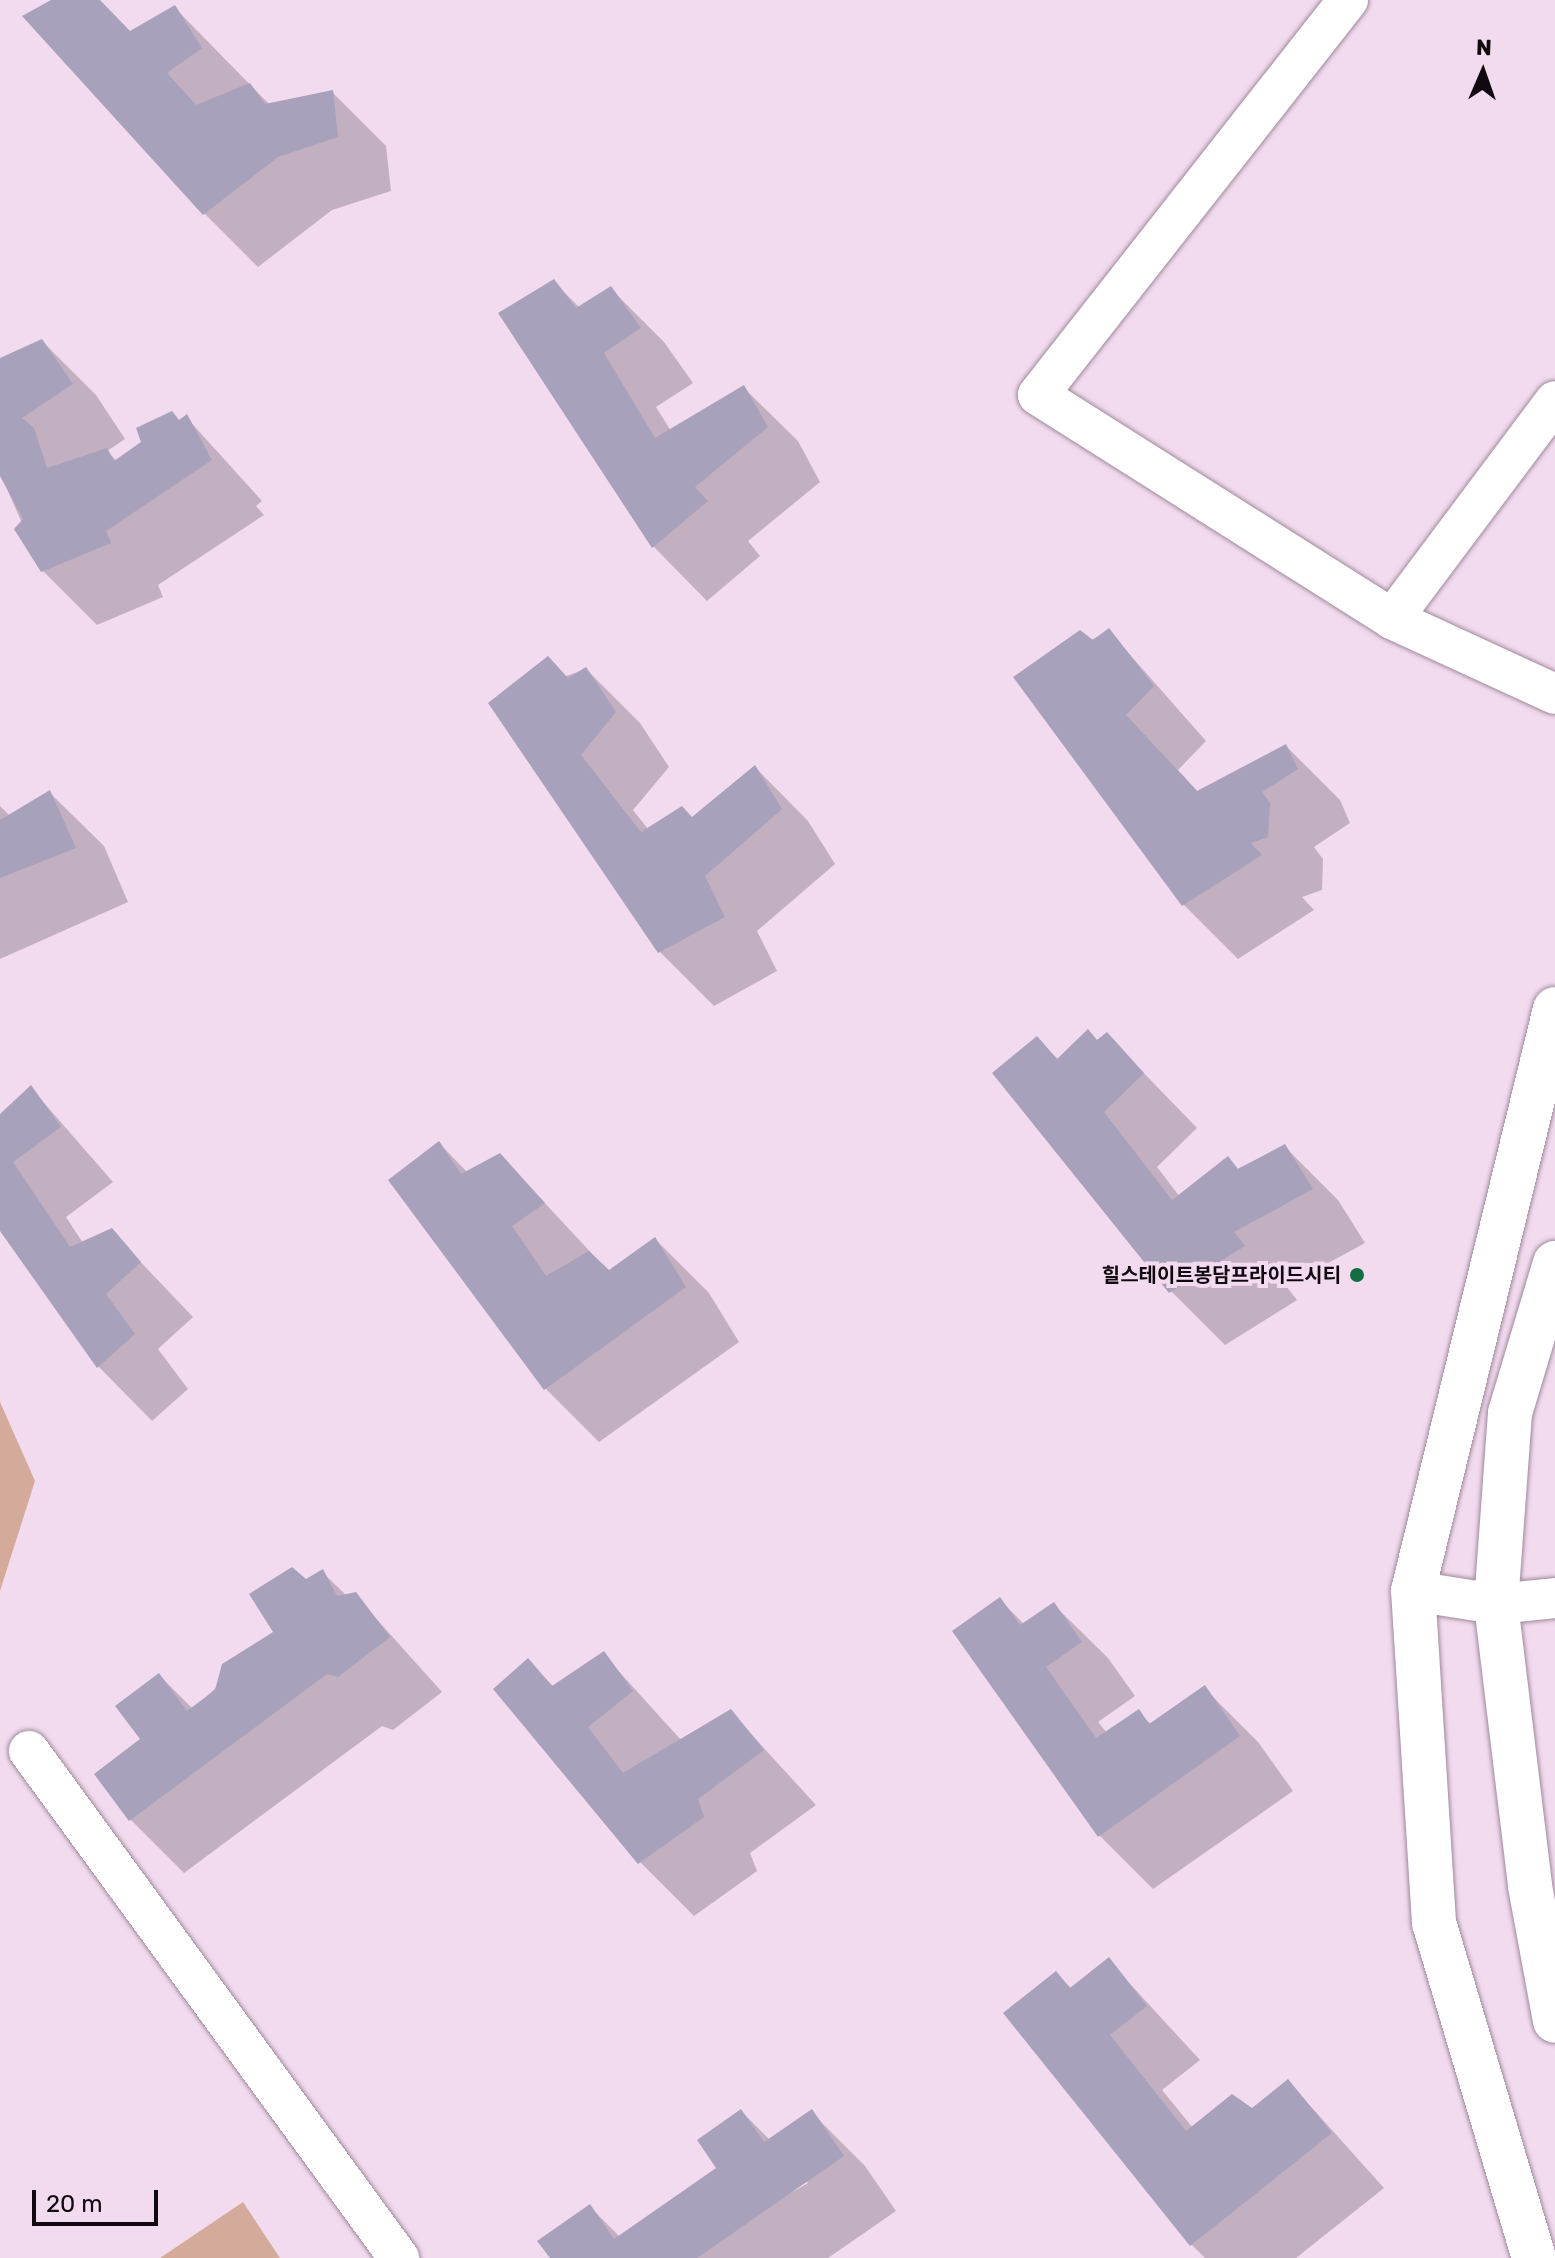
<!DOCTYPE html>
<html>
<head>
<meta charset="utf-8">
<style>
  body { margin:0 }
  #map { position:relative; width:1555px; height:2258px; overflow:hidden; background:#f3dbef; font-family:Rubik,"Noto Sans KR",sans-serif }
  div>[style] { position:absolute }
  .green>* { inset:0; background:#d4aa9b }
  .shadow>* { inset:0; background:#0003 }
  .building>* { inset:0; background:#a7a1bb }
  .roads { filter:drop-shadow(0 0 2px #9f899c) drop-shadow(0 0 2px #9f899c) }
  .street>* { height:40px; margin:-20px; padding:0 20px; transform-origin:20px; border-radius:20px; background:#fff }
  .secondary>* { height:44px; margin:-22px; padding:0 22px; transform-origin:22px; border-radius:22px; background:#fff }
  .dots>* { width:22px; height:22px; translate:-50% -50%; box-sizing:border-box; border:4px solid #f3dbef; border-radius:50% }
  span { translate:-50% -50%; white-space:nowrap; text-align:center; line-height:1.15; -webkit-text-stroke:8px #f3dbef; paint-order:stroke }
  .poi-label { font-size:20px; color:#110910; font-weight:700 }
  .right { translate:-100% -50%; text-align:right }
  .north { position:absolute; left:1443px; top:32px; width:80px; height:80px; -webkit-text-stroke:6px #f3dbef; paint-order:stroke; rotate:2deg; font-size:22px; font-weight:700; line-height:32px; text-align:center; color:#110910 }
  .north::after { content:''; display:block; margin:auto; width:28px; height:36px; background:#110910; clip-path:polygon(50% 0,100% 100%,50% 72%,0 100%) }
  .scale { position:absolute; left:32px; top:2190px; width:126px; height:36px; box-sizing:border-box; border:4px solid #110910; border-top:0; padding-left:10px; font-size:24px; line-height:28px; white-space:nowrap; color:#110910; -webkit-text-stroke:6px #f3dbef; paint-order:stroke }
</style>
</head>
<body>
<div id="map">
  <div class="green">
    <div style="clip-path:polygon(0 1402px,35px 1481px,0 1591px)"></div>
    <div style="clip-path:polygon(243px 2202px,280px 2258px,160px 2258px)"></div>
  </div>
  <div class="shadow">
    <div style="clip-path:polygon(55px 0,97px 0,130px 33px,175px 8px,270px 105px,333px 93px,386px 146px,391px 191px,332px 210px,258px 267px,205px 214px)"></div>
    <div style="clip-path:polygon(554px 282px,580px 308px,610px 288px,664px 342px,693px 383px,656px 407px,671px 431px,744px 388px,798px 441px,820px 482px,748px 541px,760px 556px,707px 601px,654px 547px,501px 314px)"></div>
    <div style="clip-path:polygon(42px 341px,96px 395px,125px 439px,107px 451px,117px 461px,186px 417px,262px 501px,256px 506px,264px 515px,158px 585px,163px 597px,97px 625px,43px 571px,0 473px,0 360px)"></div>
    <div style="clip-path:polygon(1109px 631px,1206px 741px,1178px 770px,1199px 793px,1286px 746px,1340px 800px,1350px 823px,1314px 847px,1323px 859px,1322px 890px,1302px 897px,1314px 910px,1238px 959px,1184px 905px,1016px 677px)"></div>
    <div style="clip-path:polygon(586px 669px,640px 723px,669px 767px,633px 810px,648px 829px,693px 819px,755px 767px,808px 821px,835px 864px,757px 931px,777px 971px,714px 1006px,660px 952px,490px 703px)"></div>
    <div style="clip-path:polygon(50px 793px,104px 846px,128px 902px,0 959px,0 806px,10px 816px)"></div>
    <div style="clip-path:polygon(1107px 1035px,1197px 1128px,1157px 1167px,1180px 1197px,1284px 1146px,1338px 1200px,1365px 1243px,1286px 1286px,1297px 1300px,1225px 1345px,1171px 1291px,1037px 1039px,1059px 1060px)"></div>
    <div style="clip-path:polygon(31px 1088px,113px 1182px,66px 1217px,83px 1243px,111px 1231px,193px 1317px,158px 1349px,188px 1389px,152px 1421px,99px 1367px,0 1228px,0 1117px)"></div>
    <div style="clip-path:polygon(439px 1143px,468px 1173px,500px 1155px,609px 1272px,655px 1239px,709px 1293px,739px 1342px,599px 1442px,545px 1388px)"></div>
    <div style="clip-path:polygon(322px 1572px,347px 1596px,355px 1595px,442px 1692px,393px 1730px,382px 1726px,184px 1873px,130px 1819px,159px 1675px,193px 1709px,276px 1632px,305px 1581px)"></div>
    <div style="clip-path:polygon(1000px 1600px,1025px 1625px,1054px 1605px,1108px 1658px,1135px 1696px,1098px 1722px,1107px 1733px,1138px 1712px,1152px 1725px,1204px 1688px,1258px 1742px,1293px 1791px,1153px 1889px,1099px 1835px)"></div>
    <div style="clip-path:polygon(603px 1654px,682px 1741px,731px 1712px,816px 1805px,750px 1853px,757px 1871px,694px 1916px,640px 1862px,528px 1661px,554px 1687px)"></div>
    <div style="clip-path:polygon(1108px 1960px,1200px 2060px,1162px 2090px,1193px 2128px,1252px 2110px,1288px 2081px,1384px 2188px,1296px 2258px,1205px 2258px,1192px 2245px,1056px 1974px,1072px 1989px)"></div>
    <div style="clip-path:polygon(evenodd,741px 2111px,770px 2140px,811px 2112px,865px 2166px,896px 2211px,828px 2258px,552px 2258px,590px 2207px,620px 2237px,719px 2168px,741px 2111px,805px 2180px,808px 2183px,760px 2211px,805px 2180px)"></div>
  </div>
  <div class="building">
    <div style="clip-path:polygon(51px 0,100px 0,130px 31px,175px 5px,202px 48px,167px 73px,196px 105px,250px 83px,265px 104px,333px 90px,338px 137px,278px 157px,203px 215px,22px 16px)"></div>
    <div style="clip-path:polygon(554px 279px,576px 308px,611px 286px,641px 328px,604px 353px,655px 438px,744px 385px,768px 427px,695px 487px,708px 501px,652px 548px,498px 313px)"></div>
    <div style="clip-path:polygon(42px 339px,73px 384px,22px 418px,34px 428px,47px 468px,107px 448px,114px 461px,141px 442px,136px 428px,172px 411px,179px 420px,187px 414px,212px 460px,106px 531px,111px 543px,41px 572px,14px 529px,23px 519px,0 476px,0 358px)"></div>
    <div style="clip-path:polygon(1109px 628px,1154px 686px,1126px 715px,1197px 791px,1286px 744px,1298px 769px,1262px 792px,1270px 803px,1268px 837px,1251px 843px,1262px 855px,1182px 906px,1013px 677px,1080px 630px,1093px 640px)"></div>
    <div style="clip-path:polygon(548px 656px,568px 678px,586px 667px,616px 712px,581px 755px,641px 832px,682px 806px,692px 817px,755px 765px,782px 809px,705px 876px,725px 917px,658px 953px,488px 703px)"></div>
    <div style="clip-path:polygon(50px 790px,76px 848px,0 878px,0 820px)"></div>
    <div style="clip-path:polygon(1088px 1029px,1097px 1040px,1107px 1032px,1144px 1073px,1104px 1112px,1172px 1200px,1228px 1156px,1238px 1169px,1285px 1144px,1313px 1189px,1234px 1232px,1245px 1246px,1169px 1293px,992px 1073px,1037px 1036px,1057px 1059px)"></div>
    <div style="clip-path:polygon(31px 1085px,61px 1127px,13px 1162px,70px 1247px,112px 1228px,141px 1262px,106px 1294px,135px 1334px,97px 1368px,0 1231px,0 1114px)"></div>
    <div style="clip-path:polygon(439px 1141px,461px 1174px,500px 1153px,545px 1203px,512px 1226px,546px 1276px,589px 1251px,609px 1270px,655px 1237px,686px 1287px,544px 1390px,388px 1180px)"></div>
    <div style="clip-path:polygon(292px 1567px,306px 1579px,323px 1569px,337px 1596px,356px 1592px,390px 1637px,338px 1677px,327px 1674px,129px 1821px,94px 1774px,140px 1739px,115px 1706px,159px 1673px,187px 1711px,215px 1690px,222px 1664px,273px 1632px,249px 1594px)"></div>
    <div style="clip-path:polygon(1000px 1597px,1020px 1625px,1054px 1602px,1082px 1642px,1046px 1667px,1096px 1738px,1139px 1709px,1149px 1724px,1205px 1685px,1240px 1736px,1098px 1837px,952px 1631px)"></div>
    <div style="clip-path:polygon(604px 1651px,633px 1691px,588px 1727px,623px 1773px,731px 1709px,764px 1750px,698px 1799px,704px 1817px,638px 1864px,493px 1689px,528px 1658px,552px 1686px)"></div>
    <div style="clip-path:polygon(1109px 1957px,1147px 2006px,1110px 2035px,1186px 2131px,1232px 2094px,1252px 2108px,1288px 2079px,1332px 2133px,1190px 2246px,1003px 2013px,1056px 1971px,1070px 1988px)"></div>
    <div style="clip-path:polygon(741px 2109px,764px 2142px,812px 2109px,844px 2156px,697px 2258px,550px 2258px,537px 2241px,590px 2204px,614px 2239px,716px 2168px,697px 2140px)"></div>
  </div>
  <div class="roads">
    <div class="street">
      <div style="left:1348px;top:0;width:502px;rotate:128.13deg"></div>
      <div style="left:1038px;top:395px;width:419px;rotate:32.3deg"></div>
      <div style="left:1392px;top:619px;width:179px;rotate:24.7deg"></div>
      <div style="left:1392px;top:619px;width:272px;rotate:-53.2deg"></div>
      <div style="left:1413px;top:1591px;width:84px;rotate:8.9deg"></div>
      <div style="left:1496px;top:1604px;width:59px;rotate:-5.8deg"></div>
      <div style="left:29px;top:1751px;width:628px;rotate:53.88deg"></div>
    </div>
    <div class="secondary">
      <div style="left:1555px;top:1263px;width:157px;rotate:106.7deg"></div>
      <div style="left:1510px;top:1413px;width:192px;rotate:94.2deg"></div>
      <div style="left:1496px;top:1604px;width:284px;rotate:83.1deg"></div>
      <div style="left:1530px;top:1886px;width:137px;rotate:79.5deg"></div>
      <div style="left:1534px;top:2258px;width:350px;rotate:-106.6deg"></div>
      <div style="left:1434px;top:1923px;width:333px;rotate:-93.6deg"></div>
      <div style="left:1413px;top:1591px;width:599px;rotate:-76.29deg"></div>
    </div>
  </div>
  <div class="dots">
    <div style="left:1357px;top:1275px;background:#126f43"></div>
  </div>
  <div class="poi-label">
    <span class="right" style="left:1341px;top:1275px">힐스테이트봉담프라이드시티</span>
  </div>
  <div class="north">N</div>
  <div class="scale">20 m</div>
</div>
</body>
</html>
